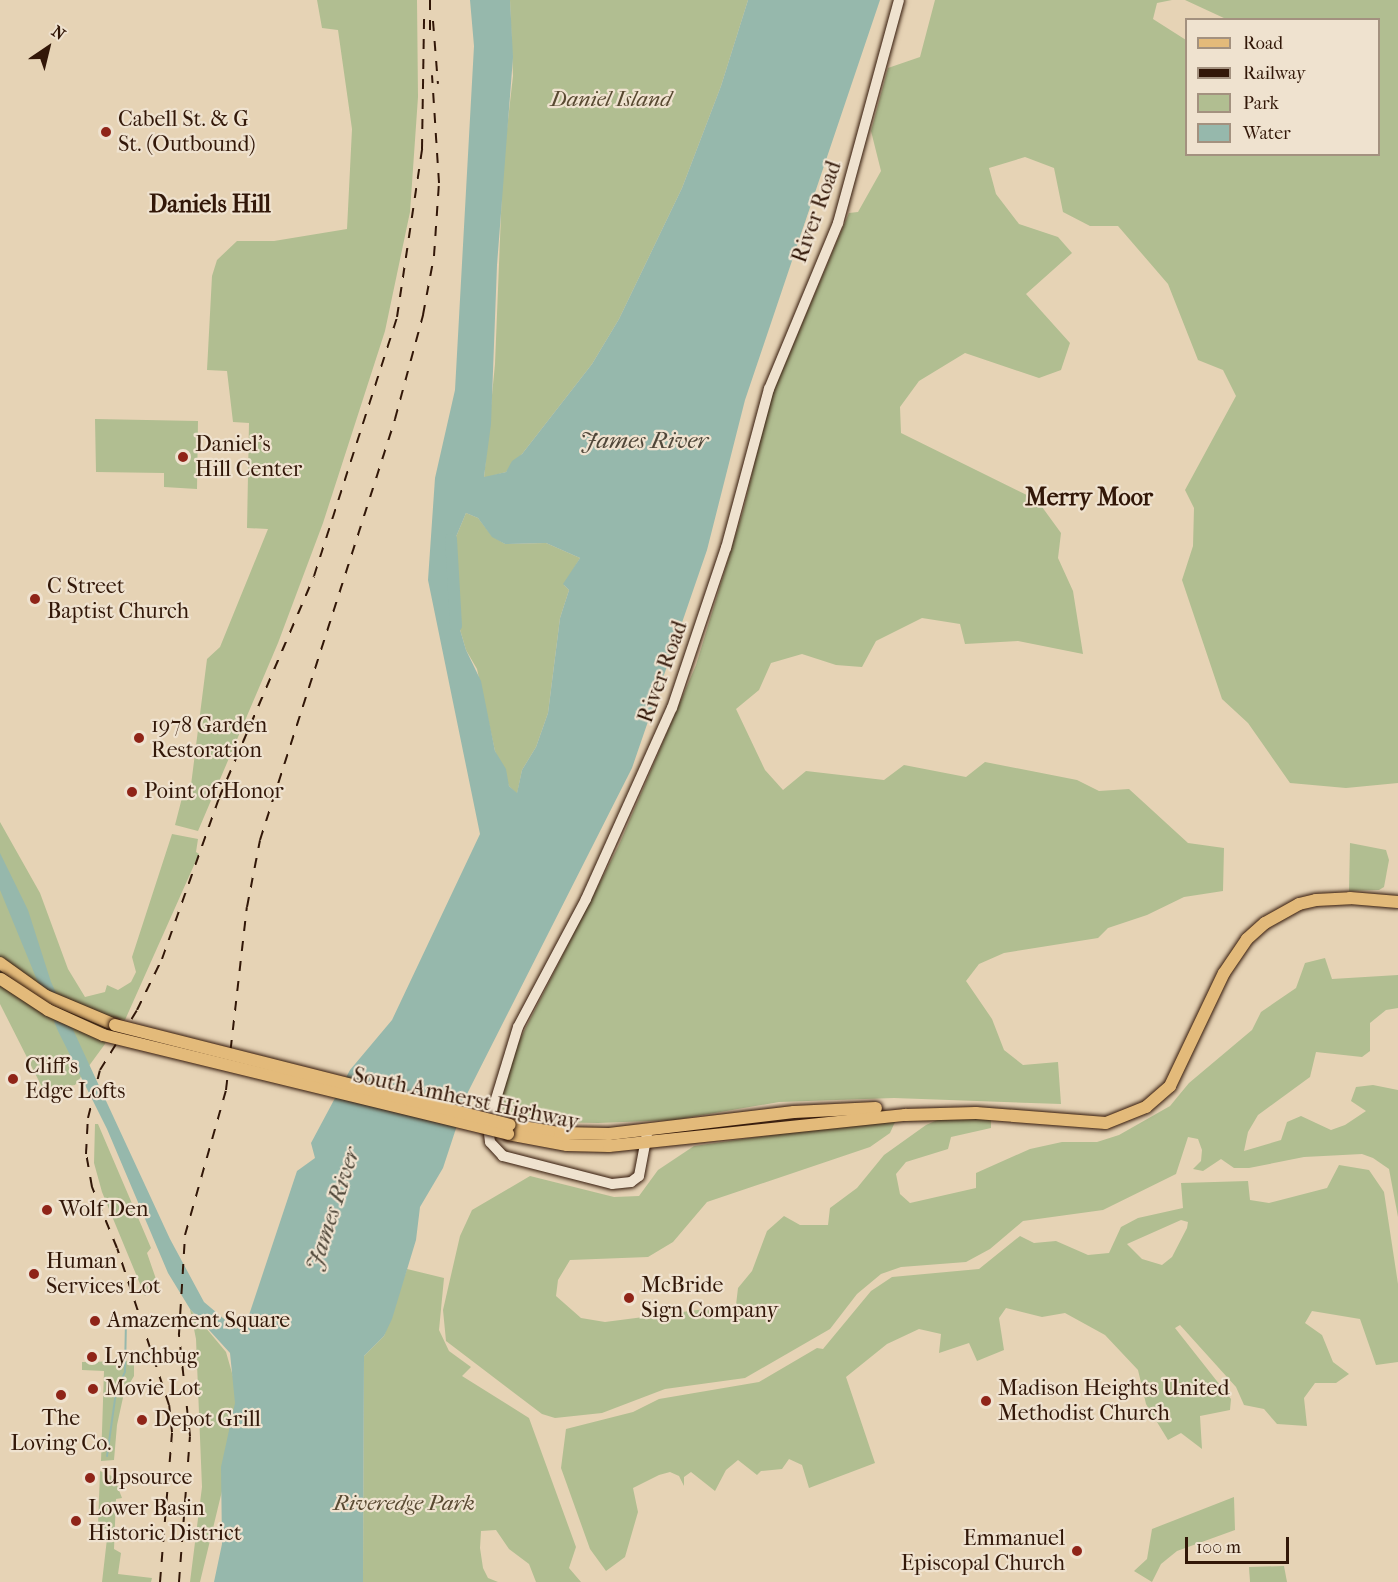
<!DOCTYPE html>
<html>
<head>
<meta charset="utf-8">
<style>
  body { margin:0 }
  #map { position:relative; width:1398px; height:1582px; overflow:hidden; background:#e6d3b5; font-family:"IM FELL French Canon",serif }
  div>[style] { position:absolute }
  .green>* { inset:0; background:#b1be91 }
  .water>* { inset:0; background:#96b8ac }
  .stream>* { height:2px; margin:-1px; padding:0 1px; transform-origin:1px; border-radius:1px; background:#96b8ac }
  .river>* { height:12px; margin:-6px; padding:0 6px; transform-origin:6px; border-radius:6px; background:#96b8ac }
  .roads { filter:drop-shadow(0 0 2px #321708) drop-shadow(0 0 2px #321708) }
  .secondary>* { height:10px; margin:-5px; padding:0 5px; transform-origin:5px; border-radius:5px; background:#efe2cf }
  .primary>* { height:12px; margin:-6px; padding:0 6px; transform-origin:6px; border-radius:6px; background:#e3ba7a }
  .rail>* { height:2px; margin-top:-1px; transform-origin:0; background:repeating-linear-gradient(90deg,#321708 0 10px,transparent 0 20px) }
  .bridges { filter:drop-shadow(0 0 2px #321708) drop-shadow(0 0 2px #321708) }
  .primary-bridge>* { height:12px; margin:-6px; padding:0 6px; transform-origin:6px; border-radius:6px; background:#e3ba7a }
  .dots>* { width:16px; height:16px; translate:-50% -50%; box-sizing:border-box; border:3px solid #efe2cf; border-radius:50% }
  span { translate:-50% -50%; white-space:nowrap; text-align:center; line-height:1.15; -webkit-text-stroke:4.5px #efe2cf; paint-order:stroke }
  .park-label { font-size:22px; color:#584931; font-style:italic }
  .poi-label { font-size:22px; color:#321708 }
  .left { translate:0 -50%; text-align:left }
  .right { translate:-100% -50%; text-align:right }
  .street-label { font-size:22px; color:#321708 }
  .neighbourhood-label { font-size:24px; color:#321708; font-weight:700 }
  .water-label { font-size:24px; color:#504739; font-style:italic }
  .legend { position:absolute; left:1185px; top:18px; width:195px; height:138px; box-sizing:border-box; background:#efe2cf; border:2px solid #a3917f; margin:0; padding:8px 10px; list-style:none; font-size:18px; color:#321708 }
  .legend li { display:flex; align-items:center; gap:12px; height:30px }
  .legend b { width:30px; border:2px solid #a3917f }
  .north { position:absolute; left:18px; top:18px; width:60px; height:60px; -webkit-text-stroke:4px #efe2cf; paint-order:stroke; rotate:35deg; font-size:16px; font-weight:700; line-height:24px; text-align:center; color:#321708 }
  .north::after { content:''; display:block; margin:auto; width:21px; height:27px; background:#321708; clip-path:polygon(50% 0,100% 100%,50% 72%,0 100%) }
  .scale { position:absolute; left:1185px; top:1537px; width:104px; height:27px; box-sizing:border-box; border:3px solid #321708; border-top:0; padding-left:8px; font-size:18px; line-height:21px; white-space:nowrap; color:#321708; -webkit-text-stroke:4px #efe2cf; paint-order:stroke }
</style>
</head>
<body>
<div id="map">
  <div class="green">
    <div style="clip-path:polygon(317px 0,417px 0,418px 97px,410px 212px,385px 331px,323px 523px,278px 643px,198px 831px,175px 825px,184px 790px,191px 785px,207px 659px,220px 647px,268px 529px,247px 528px,249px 423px,233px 422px,227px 371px,207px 370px,212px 276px,217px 260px,237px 241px,274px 241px,347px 229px,352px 129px,338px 30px,322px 28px)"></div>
    <div style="clip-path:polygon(510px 0,748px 0,721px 86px,682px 188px,619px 319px,592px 364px,522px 454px,506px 472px,484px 478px,495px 364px,503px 164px,513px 76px)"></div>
    <div style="clip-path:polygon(935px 0,1172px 0,1157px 3px,1153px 19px,1186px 40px,1186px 154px,1378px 154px,1378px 20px,1226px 19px,1185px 0,1398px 0,1398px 783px,1346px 788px,1290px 783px,1248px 723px,1222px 699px,1182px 580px,1193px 546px,1194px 508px,1185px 490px,1236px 396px,1223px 370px,1198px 360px,1168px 284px,1118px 226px,1090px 226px,1063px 212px,1054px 168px,1025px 157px,989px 168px,996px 194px,1019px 224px,1058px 237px,1072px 253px,1026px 294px,1070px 343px,1061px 370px,1039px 378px,965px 353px,919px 381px,900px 407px,901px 433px,1037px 500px,1061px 533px,1058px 558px,1073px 591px,1083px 654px,1018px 641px,965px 644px,960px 624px,922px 618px,876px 641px,862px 667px,836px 665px,802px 654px,771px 663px,759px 690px,736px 709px,765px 770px,783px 790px,806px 771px,884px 780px,904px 765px,966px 777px,985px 762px,1077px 780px,1099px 791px,1129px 789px,1188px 843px,1224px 848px,1223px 891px,1184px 897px,1147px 915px,1108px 928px,1098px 938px,1004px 953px,979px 964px,966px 981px,992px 1019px,1004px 1050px,1023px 1065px,1058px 1062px,1061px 1104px,894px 1098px,779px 1102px,674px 1120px,598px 1123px,549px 1122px,498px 1108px,516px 1047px,619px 845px,696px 665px,743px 511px,770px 400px,849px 213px,858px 212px,881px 171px,871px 131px,888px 68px,920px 57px)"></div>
    <div style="clip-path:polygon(95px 419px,198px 421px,197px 489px,164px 487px,164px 473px,96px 472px)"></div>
    <div style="clip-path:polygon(466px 513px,478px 518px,492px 536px,505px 544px,546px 543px,580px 558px,564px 585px,569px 590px,560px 618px,548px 713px,536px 747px,522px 770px,517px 794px,509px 786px,495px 751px,477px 669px,466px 650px,449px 592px,453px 544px)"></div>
    <div style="clip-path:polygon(0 822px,40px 893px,68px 969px,85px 997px,105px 992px,107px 985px,118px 990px,131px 982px,136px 972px,132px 957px,172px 834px,198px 839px,196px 852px,199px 854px,125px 1020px,114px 1017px,105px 1044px,75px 1085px,43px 1089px,0 1004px)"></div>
    <div style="clip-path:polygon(1350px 843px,1386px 850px,1389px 860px,1384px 887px,1379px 890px,1349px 891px)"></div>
    <div style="clip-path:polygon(1325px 958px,1332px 979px,1398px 975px,1398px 1008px,1386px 1010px,1370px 1023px,1370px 1051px,1362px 1057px,1316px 1052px,1310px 1077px,1258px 1115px,1248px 1132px,1244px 1151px,1281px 1140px,1287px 1122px,1301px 1116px,1331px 1130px,1345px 1125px,1366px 1111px,1351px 1101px,1356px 1087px,1373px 1085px,1398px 1090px,1398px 1217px,1389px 1169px,1373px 1158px,1362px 1154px,1304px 1157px,1249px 1168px,1234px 1168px,1221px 1159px,1203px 1171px,1193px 1169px,1201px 1161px,1202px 1150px,1198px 1139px,1188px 1137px,1176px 1174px,1103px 1210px,1023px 1221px,990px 1249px,966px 1262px,901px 1267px,881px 1274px,857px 1294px,830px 1329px,745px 1378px,665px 1389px,602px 1413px,555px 1418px,542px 1414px,446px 1341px,443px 1310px,460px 1236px,472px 1210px,530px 1176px,614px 1197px,639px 1196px,658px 1170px,694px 1146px,857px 1123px,895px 1122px,890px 1133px,870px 1147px,707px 1202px,673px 1242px,648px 1257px,570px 1260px,558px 1280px,556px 1296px,581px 1318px,605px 1322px,736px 1305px,738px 1288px,752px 1271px,767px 1231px,784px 1216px,800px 1225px,828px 1225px,830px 1208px,857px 1188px,884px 1155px,926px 1125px,944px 1117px,991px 1117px,991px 1128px,951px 1137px,948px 1149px,906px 1162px,896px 1174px,900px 1194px,910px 1203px,976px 1188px,976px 1173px,1030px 1149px,1062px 1142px,1097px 1142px,1119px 1135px,1170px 1106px,1189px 1083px,1252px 1030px,1261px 1012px,1296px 988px,1305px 963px)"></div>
    <div style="clip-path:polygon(95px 1124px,98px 1124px,151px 1248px,147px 1253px,156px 1279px,145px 1296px,102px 1192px,94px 1163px)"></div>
    <div style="clip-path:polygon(evenodd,1339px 1165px,1369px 1170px,1384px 1192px,1398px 1284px,1398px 1362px,1376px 1365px,1360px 1319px,1312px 1311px,1305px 1323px,1322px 1335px,1333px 1362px,1349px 1374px,1336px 1383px,1315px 1383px,1304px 1398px,1307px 1426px,1277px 1424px,1264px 1409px,1244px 1405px,1236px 1387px,1180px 1325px,1175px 1328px,1231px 1399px,1230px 1410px,1200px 1416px,1202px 1449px,1181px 1433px,1168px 1440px,1146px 1404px,1138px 1370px,1105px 1335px,1065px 1313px,1042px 1317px,1006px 1308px,999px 1318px,1004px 1350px,977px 1361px,969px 1343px,939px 1353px,941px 1334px,919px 1329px,887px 1344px,846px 1377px,875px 1463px,809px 1488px,802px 1465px,789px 1459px,782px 1469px,761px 1471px,757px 1475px,738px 1460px,726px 1470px,715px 1491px,691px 1472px,684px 1477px,684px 1486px,679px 1476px,670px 1472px,659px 1475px,633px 1488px,638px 1512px,625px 1557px,606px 1571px,590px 1549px,561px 1468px,566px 1429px,633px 1412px,659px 1399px,759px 1382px,817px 1348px,823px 1349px,871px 1291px,892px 1277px,979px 1269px,1020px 1236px,1034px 1243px,1056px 1241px,1088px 1255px,1109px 1253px,1121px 1227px,1138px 1218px,1183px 1208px,1181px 1183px,1248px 1181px,1250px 1200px,1269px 1203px,1327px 1188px,1339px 1165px,1181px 1220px,1188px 1222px,1187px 1228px,1172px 1257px,1162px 1265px,1142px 1259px,1127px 1244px,1181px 1220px)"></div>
    <div style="clip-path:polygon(407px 1269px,444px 1278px,439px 1330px,449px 1351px,471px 1367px,462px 1376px,529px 1418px,576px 1547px,569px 1568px,581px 1582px,536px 1582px,529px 1564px,509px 1549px,496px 1530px,481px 1531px,480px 1548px,483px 1568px,488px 1578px,498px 1582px,363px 1582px,364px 1356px,384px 1336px)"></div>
    <div style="clip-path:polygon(190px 1309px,226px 1352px,242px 1408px,200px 1582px,190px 1582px,202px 1487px,196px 1339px)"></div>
    <div style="clip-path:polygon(134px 1361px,134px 1376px,124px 1393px,117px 1425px,114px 1460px,101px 1461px,104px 1371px,82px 1370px,82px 1362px)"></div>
    <div style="clip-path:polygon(100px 1471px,114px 1477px,122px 1498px,116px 1499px,114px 1549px,121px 1553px,118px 1574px,152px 1578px,151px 1582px,102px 1582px,108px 1530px,98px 1527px)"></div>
    <div style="clip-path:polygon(1234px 1497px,1235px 1530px,1177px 1551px,1161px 1564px,1152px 1582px,1134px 1571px,1147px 1559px,1152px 1529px)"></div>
    <div style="clip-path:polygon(1284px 1566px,1287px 1582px,1250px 1582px,1249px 1567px)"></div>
  </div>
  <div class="water">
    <div style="clip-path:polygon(evenodd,470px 0,510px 0,513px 57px,497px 265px,491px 424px,484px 477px,506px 472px,512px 461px,522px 454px,592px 364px,619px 319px,682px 188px,721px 86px,748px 0,880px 0,745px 400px,707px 550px,632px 768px,468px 1092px,443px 1168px,420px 1207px,416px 1240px,392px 1319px,384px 1336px,364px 1356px,363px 1582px,214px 1582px,222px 1544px,221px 1467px,235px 1403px,230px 1353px,190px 1309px,168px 1273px,107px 1129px,58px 1031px,0 890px,0 853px,28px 910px,51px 982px,170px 1239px,204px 1302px,236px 1329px,248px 1318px,297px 1171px,315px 1158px,311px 1143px,350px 1070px,392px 1020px,480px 834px,428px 580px,435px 478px,455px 390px,474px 46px,470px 0,466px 513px,478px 518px,492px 537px,505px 544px,546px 543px,580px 558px,563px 584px,569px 590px,560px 618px,548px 713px,536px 747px,522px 770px,517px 793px,509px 786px,506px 769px,495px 751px,481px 681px,466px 650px,449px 592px,453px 544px,466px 513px)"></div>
  </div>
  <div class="stream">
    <div style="left:107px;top:1456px;width:65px;rotate:-82deg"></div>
    <div style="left:116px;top:1392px;width:22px;rotate:-66deg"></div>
    <div style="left:125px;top:1372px;width:50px;rotate:-88.9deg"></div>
  </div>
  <div class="river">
    <div style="left:451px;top:539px;width:87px;rotate:86.7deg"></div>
  </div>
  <div class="roads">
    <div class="secondary">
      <div style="left:647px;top:1134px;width:43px;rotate:100.8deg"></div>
      <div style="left:639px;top:1176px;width:10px;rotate:143deg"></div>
      <div style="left:631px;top:1182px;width:19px;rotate:174deg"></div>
      <div style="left:612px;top:1184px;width:113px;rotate:-165.6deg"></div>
      <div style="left:503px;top:1156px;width:19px;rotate:-133deg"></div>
      <div style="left:490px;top:1142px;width:17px;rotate:-97deg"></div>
      <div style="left:488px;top:1125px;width:102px;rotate:-73deg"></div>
      <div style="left:518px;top:1027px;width:145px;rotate:-62deg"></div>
      <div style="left:586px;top:899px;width:209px;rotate:-65.8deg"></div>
      <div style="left:672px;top:708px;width:169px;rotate:-71.4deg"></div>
      <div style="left:726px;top:548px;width:165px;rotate:-74.9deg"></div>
      <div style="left:769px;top:389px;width:180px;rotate:-67.4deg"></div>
      <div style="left:838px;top:223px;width:231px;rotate:-74.7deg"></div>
    </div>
    <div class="primary">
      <div style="left:0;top:963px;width:57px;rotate:35.7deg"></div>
      <div style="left:46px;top:996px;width:75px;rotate:22.8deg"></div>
      <div style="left:510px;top:1125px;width:51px;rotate:9.1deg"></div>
      <div style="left:560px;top:1133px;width:49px;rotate:1.2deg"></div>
      <div style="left:609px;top:1134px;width:186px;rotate:-6.8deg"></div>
      <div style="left:794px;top:1112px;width:82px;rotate:-2.8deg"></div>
      <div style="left:508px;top:1134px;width:60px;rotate:10.6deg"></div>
      <div style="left:567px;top:1145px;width:42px;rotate:1.4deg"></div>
      <div style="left:609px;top:1146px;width:298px;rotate:-6deg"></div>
      <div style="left:905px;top:1115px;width:71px;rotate:-1.6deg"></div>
      <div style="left:976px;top:1113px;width:130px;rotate:4.4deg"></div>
      <div style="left:1106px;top:1123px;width:43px;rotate:-21.8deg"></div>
      <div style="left:1146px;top:1107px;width:32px;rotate:-41deg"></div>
      <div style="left:1170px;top:1086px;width:125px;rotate:-64.5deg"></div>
      <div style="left:1224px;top:973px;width:41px;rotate:-55.9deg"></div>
      <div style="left:1247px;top:939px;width:24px;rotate:-42deg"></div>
      <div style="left:1265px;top:923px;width:39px;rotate:-29deg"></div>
      <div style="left:1299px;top:904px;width:17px;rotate:-13deg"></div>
      <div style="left:1316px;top:900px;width:34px;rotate:-3deg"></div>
      <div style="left:1350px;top:898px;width:48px;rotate:4.8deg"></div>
    </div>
  </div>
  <div class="rail">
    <div style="left:433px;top:21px;width:63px;rotate:85.5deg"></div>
    <div style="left:430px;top:30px;width:30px;rotate:-90deg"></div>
    <div style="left:160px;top:1582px;width:150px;rotate:-85.4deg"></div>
    <div style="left:172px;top:1432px;width:27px;rotate:-96deg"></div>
    <div style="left:169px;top:1405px;width:165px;rotate:-108.3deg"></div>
    <div style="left:117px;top:1248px;width:66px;rotate:-112.3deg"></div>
    <div style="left:92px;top:1187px;width:34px;rotate:-100deg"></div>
    <div style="left:86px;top:1154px;width:36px;rotate:-87deg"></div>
    <div style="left:88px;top:1118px;width:49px;rotate:-76deg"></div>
    <div style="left:100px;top:1070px;width:70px;rotate:-58.3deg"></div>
    <div style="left:137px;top:1010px;width:57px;rotate:-63.9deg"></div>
    <div style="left:162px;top:959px;width:171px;rotate:-70.5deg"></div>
    <div style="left:219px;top:798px;width:241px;rotate:-66.8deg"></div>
    <div style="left:314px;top:576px;width:272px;rotate:-72.2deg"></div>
    <div style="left:397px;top:317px;width:170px;rotate:-81.5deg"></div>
    <div style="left:422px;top:149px;width:130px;rotate:-89.1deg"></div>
    <div style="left:179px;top:1582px;width:146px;rotate:-85.7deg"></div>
    <div style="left:190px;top:1436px;width:103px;rotate:-96.2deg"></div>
    <div style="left:179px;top:1334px;width:99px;rotate:-86.5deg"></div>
    <div style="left:185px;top:1235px;width:151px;rotate:-74.2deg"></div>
    <div style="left:226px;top:1090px;width:184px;rotate:-83.5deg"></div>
    <div style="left:247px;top:907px;width:68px;rotate:-79deg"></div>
    <div style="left:260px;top:840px;width:442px;rotate:-72.2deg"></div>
    <div style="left:395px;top:419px;width:108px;rotate:-74.9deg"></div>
    <div style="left:423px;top:315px;width:60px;rotate:-79.4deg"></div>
    <div style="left:434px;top:256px;width:73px;rotate:-86.1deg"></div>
    <div style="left:439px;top:183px;width:108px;rotate:-93.7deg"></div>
  </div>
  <div class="bridges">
    <div class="primary-bridge">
      <div style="left:1px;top:979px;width:56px;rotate:33.4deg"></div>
      <div style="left:48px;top:1010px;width:60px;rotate:24.4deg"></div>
      <div style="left:103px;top:1035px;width:417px;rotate:13.7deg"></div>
      <div style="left:115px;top:1025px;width:407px;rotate:14.2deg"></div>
    </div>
  </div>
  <div class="dots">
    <div style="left:106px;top:132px;background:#8f2418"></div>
    <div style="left:183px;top:457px;background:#8f2418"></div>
    <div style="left:35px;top:599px;background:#8f2418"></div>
    <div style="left:139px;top:738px;background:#8f2418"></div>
    <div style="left:132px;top:792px;background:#8f2418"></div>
    <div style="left:13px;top:1079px;background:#8f2418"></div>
    <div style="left:47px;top:1210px;background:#8f2418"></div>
    <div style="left:34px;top:1274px;background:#8f2418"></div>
    <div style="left:629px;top:1298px;background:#8f2418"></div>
    <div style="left:95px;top:1321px;background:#8f2418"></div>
    <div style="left:92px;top:1357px;background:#8f2418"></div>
    <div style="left:93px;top:1389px;background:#8f2418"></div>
    <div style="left:61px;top:1395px;background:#8f2418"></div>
    <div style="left:986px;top:1401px;background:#8f2418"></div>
    <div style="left:142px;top:1420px;background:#8f2418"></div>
    <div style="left:90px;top:1478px;background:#8f2418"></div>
    <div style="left:76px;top:1521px;background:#8f2418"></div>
    <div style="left:1077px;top:1551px;background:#8f2418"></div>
  </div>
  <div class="park-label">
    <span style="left:611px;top:100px">Daniel Island</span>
    <span style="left:404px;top:1504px">Riveredge Park</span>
  </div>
  <div class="poi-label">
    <span class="left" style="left:118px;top:132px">Cabell St. &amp; G<br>St. (Outbound)</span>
    <span class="left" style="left:195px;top:457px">Daniel's<br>Hill Center</span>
    <span class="left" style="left:47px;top:599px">C Street<br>Baptist Church</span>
    <span class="left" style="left:151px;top:738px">1978 Garden<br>Restoration</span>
    <span class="left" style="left:144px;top:792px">Point of Honor</span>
    <span class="left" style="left:25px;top:1079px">Cliff's<br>Edge Lofts</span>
    <span class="left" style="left:59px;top:1210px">Wolf Den</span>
    <span class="left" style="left:46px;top:1274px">Human<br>Services Lot</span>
    <span class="left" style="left:641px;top:1298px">McBride<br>Sign Company</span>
    <span class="left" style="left:107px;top:1321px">Amazement Square</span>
    <span class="left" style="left:104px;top:1357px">Lynchbug</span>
    <span class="left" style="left:998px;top:1401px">Madison Heights United<br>Methodist Church</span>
    <span class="left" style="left:105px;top:1389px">Movie Lot</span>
    <span style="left:61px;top:1431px">The<br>Loving Co.</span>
    <span class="left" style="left:154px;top:1420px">Depot Grill</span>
    <span class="left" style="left:102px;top:1478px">Upsource</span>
    <span class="left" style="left:88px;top:1521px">Lower Basin<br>Historic District</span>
    <span class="right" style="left:1065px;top:1551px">Emmanuel<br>Episcopal Church</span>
  </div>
  <div class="street-label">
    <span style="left:817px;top:212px;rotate:-70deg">River Road</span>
    <span style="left:663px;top:672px;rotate:-70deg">River Road</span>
    <span style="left:466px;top:1099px;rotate:12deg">South Amherst Highway</span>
  </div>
  <div class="neighbourhood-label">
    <span style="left:210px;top:205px">Daniels Hill</span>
    <span style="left:1089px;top:498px">Merry Moor</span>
  </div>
  <div class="water-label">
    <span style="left:644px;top:441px">James River</span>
    <span style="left:333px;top:1209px;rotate:-72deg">James River</span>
  </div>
  <ul class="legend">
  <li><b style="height:8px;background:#e3ba7a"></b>Road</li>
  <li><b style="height:8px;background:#321708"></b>Railway</li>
  <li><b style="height:16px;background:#b1be91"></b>Park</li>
  <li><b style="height:16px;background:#96b8ac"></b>Water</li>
  </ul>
  <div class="north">N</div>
  <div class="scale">100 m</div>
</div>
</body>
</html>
